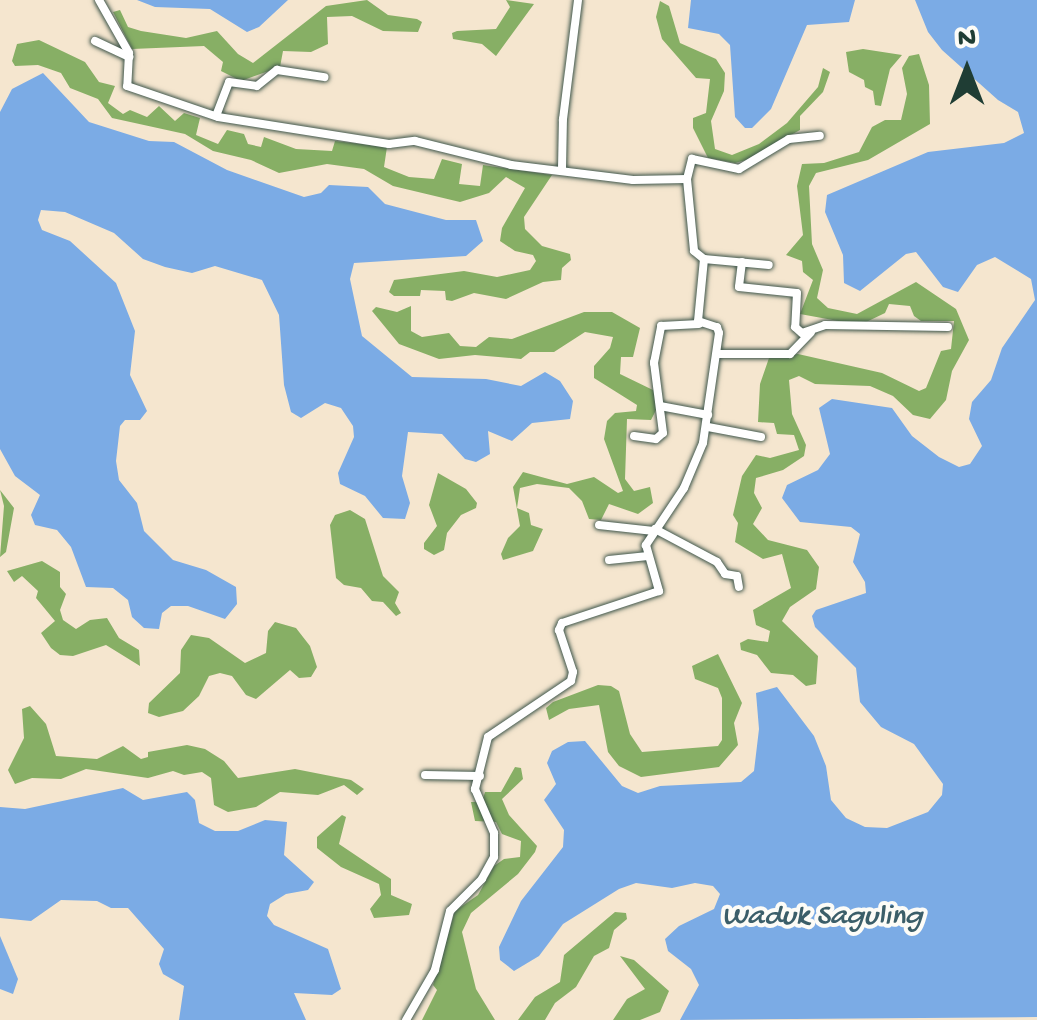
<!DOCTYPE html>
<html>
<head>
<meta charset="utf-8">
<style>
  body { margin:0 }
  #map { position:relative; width:1037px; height:1020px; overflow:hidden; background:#f5e6cf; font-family:"Gochi Hand",sans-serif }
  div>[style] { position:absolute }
  .forest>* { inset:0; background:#87af65 }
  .water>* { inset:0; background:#7babe5 }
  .roads { filter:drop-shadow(0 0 2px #3f564b) drop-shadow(0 0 2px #3f564b) }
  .minor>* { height:8px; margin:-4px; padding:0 4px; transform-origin:4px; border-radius:4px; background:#fff }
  span { translate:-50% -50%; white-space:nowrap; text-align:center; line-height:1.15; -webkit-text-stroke:8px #fdfcf7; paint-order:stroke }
  .water-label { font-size:30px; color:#3b5e69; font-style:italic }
  .north { position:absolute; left:917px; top:20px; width:100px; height:100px; -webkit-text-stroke:8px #fdfcf7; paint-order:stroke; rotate:0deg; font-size:28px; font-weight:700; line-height:40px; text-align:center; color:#1f3d34 }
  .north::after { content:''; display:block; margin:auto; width:35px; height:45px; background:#1f3d34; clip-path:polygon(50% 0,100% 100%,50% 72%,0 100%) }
</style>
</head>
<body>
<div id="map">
  <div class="forest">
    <div style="clip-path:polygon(367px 0,388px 15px,417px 19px,422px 22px,418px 32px,383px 31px,352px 16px,327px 17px,328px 44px,311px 52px,283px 51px,280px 67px,241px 81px,221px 71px,223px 62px,204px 46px,132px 49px,113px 12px,120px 10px,128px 27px,141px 31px,186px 38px,217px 31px,238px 54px,253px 63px,326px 6px)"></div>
    <div style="clip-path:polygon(506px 0,534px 4px,496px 56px,482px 44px,453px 39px,452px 33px,457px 31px,496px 29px,510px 7px)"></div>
    <div style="clip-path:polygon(660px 1px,669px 6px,680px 43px,716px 59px,725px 73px,724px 91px,711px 121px,715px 149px,732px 155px,759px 144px,787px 123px,818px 87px,823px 68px,830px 72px,823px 92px,800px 116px,800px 130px,746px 160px,735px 163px,708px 158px,693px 128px,693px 118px,706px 113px,710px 79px,696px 78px,662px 39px,656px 17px)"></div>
    <div style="clip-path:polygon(39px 40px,85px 62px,99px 82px,115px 86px,108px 103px,123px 114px,130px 110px,147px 117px,159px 106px,175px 121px,184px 113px,200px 118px,196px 135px,218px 144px,227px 130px,244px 134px,248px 144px,261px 147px,264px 137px,296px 149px,332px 151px,335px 141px,387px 147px,384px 167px,409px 177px,434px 179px,442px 159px,462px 164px,459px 184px,480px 186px,483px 165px,552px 175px,524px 217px,525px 229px,542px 246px,570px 254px,571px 260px,562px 268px,561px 280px,543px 282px,506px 299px,474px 293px,452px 301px,446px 300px,445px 291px,421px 290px,420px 296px,394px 296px,389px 292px,394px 280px,464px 271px,497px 277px,530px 270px,536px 261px,533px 255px,515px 251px,500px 241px,502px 228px,525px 188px,506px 177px,489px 193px,460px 202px,393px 186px,364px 169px,327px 164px,279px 173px,251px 160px,213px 151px,185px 134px,112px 118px,98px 99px,70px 88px,61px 73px,38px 65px,15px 66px,12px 61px,17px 44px)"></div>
    <div style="clip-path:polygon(863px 49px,902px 55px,890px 69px,881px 106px,875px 105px,873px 91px,865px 87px,864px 80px,849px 72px,846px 52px)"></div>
    <div style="clip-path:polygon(919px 54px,929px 85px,930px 124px,868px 160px,816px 173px,809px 186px,812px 244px,823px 270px,817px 298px,828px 308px,857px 314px,916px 282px,956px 309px,969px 340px,952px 371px,946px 400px,930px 419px,913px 415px,893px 396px,870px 386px,815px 384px,799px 376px,789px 380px,792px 414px,806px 445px,804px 456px,783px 470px,756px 478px,754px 493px,762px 508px,753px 524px,768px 540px,807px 550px,819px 567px,816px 589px,790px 607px,782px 621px,818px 656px,816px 684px,806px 686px,793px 675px,771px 673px,757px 655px,741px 650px,740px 643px,748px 639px,768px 642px,770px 631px,756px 625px,753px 610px,791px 588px,782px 554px,763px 559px,735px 542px,738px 523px,733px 515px,742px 476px,756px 455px,770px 458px,799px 450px,794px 435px,777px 434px,774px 423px,758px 422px,760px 384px,769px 358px,798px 354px,882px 373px,919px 391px,926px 388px,941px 351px,951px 349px,954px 321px,921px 321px,914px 316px,910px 306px,889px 304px,885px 313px,860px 325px,800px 314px,813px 280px,803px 272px,802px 261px,786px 255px,803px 235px,797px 186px,802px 164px,824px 163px,859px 152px,872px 127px,885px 120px,901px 120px,907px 94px,902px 68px,909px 56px)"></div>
    <div style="clip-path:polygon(411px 306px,411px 331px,422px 337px,449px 333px,460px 346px,476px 347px,489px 337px,512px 339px,584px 312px,612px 312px,640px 328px,633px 357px,621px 357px,620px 374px,655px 391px,656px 410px,651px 420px,627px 419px,625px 479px,634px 491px,650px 487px,653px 503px,638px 514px,609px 504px,601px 520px,589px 519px,582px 501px,569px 488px,537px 484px,520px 488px,517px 508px,529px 513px,531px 525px,543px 529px,533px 551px,503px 560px,501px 554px,508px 538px,520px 526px,513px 487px,523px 472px,567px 484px,594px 477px,618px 493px,623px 491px,604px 439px,607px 421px,615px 413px,636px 411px,637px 405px,594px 378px,594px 366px,610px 348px,613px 337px,585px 332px,554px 352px,530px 352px,521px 359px,475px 355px,439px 359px,399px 344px,372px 311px,376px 307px,397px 312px)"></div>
    <div style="clip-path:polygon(438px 473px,466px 489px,477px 503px,476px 508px,461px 515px,447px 533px,444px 550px,434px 555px,424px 549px,424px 543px,437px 526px,429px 505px)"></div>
    <div style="clip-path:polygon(0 490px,14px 508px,6px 552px,0 557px,4px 506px)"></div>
    <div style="clip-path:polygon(350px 510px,365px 519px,383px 576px,399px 592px,395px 603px,401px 613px,396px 616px,383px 602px,372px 601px,361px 588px,344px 585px,336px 578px,330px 525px,335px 515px)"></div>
    <div style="clip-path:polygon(42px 561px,60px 572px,60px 587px,66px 594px,60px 610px,63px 620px,76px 629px,90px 620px,107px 618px,119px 638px,139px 650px,140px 666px,106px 645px,73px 656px,60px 655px,51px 648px,41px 633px,55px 621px,36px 598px,38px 591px,22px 576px,14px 582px,7px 571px)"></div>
    <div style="clip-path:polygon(275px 622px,296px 628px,310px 646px,317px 667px,311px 677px,299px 678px,290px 670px,256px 699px,246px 695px,232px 676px,220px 673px,209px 676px,199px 696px,183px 711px,159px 717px,148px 713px,149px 703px,180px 673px,181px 650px,191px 635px,209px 638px,245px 663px,266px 653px,268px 631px)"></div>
    <div style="clip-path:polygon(718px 654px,742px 703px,734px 723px,738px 745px,719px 767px,641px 777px,619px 766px,608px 752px,599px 705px,569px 709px,549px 720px,546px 708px,553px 702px,598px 685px,611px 686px,619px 691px,630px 734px,642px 752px,718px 746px,722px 740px,722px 698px,718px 688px,695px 679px,692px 666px)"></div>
    <div style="clip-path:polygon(30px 706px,46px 724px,56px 756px,97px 759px,123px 746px,141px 759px,148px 757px,148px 752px,187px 745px,205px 749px,224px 761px,238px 778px,295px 769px,351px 780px,364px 789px,357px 795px,344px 785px,318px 795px,280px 792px,256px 807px,228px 812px,214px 805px,211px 778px,202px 772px,184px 775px,173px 771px,148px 778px,86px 769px,61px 779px,32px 778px,15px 784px,8px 770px,24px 738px,22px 709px)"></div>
    <div style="clip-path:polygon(515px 767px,521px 768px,523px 779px,502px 799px,509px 815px,537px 846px,535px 852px,518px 874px,471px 913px,462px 932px,476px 989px,495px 1020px,422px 1020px,437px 990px,433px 985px,455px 911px,478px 895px,494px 866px,504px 859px,520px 857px,521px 841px,502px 834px,496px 822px,475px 821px,471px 802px,482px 802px,485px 792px,501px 792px)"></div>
    <div style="clip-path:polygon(342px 815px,346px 817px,339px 844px,391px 879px,391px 895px,412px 904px,409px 915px,374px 918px,370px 909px,381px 895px,379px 884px,341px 867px,317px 848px,317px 837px)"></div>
    <div style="clip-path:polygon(615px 912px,626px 913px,627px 919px,614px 930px,609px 948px,594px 956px,576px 987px,555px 1003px,545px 1020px,518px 1020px,535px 997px,560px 982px,564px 955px)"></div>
    <div style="clip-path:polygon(620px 956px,634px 960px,669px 991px,660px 1012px,640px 1020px,613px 1020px,627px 999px,645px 989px)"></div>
  </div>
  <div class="water">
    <div style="clip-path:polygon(137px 0,288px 0,259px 27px,247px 32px,210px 9px,155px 7px)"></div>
    <div style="clip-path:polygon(691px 0,855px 0,849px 22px,807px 25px,771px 109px,752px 128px,745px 128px,735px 117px,730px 45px,719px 34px,688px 28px)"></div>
    <div style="clip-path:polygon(915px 0,1037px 0,1037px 1017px,680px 1020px,699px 985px,691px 969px,668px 951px,665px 939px,679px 926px,714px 909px,720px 894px,713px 886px,695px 883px,672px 888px,636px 883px,619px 889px,563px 924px,539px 956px,514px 971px,500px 960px,499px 947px,521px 901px,563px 847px,564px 830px,544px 800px,556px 784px,547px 763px,552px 751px,568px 742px,585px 741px,622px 786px,638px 793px,660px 786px,741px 782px,754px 771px,759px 729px,756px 693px,777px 687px,814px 736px,826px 766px,831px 800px,846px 818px,865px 827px,887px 828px,928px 812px,942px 795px,943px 784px,914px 744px,881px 727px,860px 702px,856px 668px,815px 627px,812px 616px,816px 610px,866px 593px,865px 582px,853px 562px,860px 534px,851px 527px,800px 522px,782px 498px,787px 485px,818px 470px,830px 454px,819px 408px,832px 399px,892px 408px,912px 436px,939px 457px,959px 467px,970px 464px,982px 446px,969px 419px,972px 402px,991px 380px,1002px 348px,1035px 300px,1031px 279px,995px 257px,977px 265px,958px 292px,943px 287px,916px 252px,906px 254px,860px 291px,844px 283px,843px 255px,825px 212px,827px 195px,928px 152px,1004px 143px,1024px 133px,1018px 112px,998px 100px,942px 50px,928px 32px)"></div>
    <div style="clip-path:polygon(43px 73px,89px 122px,149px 141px,174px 142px,227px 170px,304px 197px,321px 193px,329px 185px,368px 187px,385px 204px,446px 220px,476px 220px,483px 241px,466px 256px,354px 263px,350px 279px,362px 336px,412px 377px,486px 379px,521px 386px,545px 372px,560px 381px,573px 401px,570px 419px,532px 423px,512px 441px,488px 431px,490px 454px,476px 462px,465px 459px,442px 434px,408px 432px,402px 476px,410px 503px,405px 519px,383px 518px,365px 496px,340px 484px,338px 473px,354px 437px,353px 426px,341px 408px,325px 403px,301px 418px,291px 412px,284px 385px,279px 315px,262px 280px,215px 266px,192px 273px,165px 267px,143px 259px,114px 233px,65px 212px,41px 210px,38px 220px,42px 230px,70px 241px,116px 283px,135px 331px,130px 375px,147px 411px,140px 420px,125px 420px,120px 426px,116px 461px,119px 480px,137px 503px,144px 531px,173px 560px,206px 570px,236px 587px,237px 604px,225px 619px,188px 606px,171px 606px,162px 613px,159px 629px,144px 628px,132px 617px,128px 600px,113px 588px,86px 587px,71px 547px,57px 530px,35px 525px,31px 515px,40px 495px,15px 476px,0 449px,0 112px,12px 89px)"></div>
    <div style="clip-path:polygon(123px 788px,143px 800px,187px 792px,195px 800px,199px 823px,215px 831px,238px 831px,265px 820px,287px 822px,284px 855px,314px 882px,308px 890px,286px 894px,270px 904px,267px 916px,274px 925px,328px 949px,341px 989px,332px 995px,294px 993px,306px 1020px,179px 1020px,184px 986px,163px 974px,159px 964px,164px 949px,128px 908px,111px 908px,97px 901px,61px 900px,31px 921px,0 918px,0 807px,25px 809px)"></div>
    <div style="clip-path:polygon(0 936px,18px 979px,13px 994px,0 989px)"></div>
  </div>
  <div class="roads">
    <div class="minor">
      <div style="left:99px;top:0;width:61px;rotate:60.5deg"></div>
      <div style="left:129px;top:53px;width:33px;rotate:93deg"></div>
      <div style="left:127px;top:86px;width:96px;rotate:18.8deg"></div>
      <div style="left:218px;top:117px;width:173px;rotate:9deg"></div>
      <div style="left:389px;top:144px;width:26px;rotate:-7deg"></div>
      <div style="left:415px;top:141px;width:99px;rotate:14deg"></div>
      <div style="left:511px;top:165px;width:123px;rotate:7deg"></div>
      <div style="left:633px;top:180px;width:54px;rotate:-1.1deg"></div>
      <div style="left:687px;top:179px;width:72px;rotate:84.4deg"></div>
      <div style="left:694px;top:251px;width:13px;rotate:39deg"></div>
      <div style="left:704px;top:259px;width:62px;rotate:95.5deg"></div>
      <div style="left:698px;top:321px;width:20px;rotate:18deg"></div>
      <div style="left:717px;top:327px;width:6px;rotate:72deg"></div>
      <div style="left:719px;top:333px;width:111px;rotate:98.3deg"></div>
      <div style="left:703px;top:443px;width:49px;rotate:112.9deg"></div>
      <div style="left:684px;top:488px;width:69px;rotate:123.7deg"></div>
      <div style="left:646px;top:545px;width:48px;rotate:74.2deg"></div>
      <div style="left:659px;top:591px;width:102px;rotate:161.7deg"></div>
      <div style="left:562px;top:623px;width:8px;rotate:113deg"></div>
      <div style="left:559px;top:630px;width:44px;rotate:71.6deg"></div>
      <div style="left:573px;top:672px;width:9px;rotate:103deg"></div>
      <div style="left:571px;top:681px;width:100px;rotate:146deg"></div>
      <div style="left:488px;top:737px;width:54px;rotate:104deg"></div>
      <div style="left:475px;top:789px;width:48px;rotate:66.6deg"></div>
      <div style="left:494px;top:833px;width:24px;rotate:90deg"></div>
      <div style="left:494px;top:857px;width:25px;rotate:119deg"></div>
      <div style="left:482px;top:879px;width:45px;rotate:135deg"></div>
      <div style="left:450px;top:911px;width:61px;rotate:104.3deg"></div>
      <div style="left:435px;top:970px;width:58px;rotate:120.1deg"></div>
      <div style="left:95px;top:41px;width:38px;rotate:25deg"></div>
      <div style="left:216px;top:116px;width:36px;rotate:-69deg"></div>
      <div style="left:229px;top:82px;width:28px;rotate:8deg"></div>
      <div style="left:257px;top:86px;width:26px;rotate:-39deg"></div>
      <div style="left:277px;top:70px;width:48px;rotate:8.5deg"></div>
      <div style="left:562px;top:169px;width:50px;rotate:-88.9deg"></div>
      <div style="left:563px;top:119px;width:120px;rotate:-82.8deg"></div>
      <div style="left:687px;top:179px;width:21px;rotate:-76deg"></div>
      <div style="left:692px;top:159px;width:48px;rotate:12deg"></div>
      <div style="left:739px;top:169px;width:58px;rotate:-31deg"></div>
      <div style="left:789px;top:139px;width:31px;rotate:-6deg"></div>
      <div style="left:704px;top:259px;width:65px;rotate:5.3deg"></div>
      <div style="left:742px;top:262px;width:25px;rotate:97deg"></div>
      <div style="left:739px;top:287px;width:58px;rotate:5.9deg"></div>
      <div style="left:797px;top:293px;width:34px;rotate:93deg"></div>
      <div style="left:795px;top:327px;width:9px;rotate:41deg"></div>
      <div style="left:802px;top:333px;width:24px;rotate:-19deg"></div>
      <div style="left:825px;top:325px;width:123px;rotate:0.9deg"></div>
      <div style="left:717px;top:354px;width:73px"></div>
      <div style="left:790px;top:354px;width:30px;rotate:-46deg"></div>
      <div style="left:660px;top:406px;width:49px;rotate:10.6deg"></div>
      <div style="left:708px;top:427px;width:54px;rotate:10.7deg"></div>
      <div style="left:634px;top:436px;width:22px;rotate:8deg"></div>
      <div style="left:656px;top:439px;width:9px;rotate:-41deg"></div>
      <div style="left:663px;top:433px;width:71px;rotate:-97.3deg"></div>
      <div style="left:654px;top:363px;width:38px;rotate:-79deg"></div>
      <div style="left:661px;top:326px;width:38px;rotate:-3deg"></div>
      <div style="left:599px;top:525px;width:55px;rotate:6.2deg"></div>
      <div style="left:655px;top:529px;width:70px;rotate:28deg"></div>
      <div style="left:717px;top:562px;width:14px;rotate:56deg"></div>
      <div style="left:725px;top:574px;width:12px;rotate:9deg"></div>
      <div style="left:737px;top:576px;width:11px;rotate:80deg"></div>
      <div style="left:609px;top:560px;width:39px;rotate:-6deg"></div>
      <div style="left:425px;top:775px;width:55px;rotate:1deg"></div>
    </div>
  </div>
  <div class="water-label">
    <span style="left:822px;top:918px">Waduk Saguling</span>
  </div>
  <div class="north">N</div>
</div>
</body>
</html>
